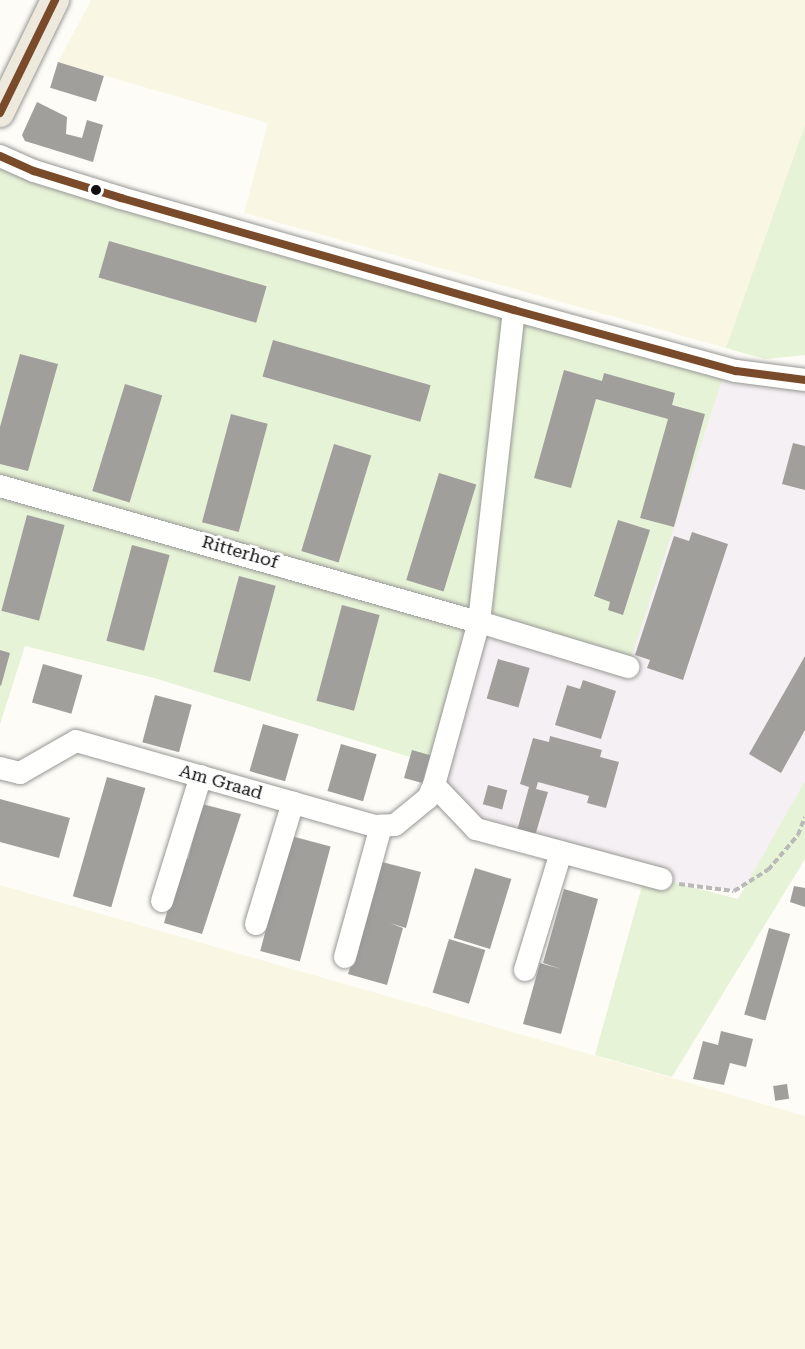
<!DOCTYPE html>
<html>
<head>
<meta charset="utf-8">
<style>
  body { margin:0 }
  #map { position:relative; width:805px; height:1349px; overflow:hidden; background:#fdfcf7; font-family:"Roboto Serif",serif }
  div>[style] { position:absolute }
  .industrial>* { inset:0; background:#f5f0f3 }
  .farmland>* { inset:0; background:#f9f7e4 }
  .green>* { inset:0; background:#e7f3d7 }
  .building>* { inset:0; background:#a19f9c; transform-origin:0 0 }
  .path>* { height:4px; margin-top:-2px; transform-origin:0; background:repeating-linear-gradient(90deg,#b9b9b8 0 6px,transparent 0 9px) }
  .roads { filter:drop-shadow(0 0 2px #979795) drop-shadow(0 0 2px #979795) }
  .minor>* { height:22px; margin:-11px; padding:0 11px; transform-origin:11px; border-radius:11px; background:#fffffe }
  .major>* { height:28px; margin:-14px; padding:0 14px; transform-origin:14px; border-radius:14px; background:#ede9dc }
  .bus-1>* { height:8px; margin:-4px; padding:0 4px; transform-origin:4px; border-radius:4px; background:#7a4b2a }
  .dots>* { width:16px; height:16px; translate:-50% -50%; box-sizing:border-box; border:3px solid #fff; border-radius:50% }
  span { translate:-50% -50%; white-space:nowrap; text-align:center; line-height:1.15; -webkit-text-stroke:6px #fff; paint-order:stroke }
  .street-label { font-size:18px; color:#111 }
</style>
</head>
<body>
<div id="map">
  <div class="industrial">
    <div style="clip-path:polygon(726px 368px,805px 380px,805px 781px,751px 881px,734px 891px,670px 882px,476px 829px,434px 785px,479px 622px)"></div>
  </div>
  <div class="farmland">
    <div style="clip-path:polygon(91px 0,805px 0,805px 355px,765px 359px,244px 213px,268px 123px,58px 62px)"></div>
    <div style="clip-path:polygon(0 885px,805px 1116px,805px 1349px,0 1349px)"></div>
  </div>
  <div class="green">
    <div style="clip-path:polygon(805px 125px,805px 355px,765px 359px,726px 348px)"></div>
    <div style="clip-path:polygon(0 153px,726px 368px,628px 667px,479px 622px,439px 766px,154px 678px,25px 646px,0 724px)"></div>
    <div style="clip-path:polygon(805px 781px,805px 859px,672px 1077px,595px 1055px,645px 875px,738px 899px)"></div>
  </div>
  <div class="building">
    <div style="left:58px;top:62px;width:48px;height:27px;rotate:17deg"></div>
    <div style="clip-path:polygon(37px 102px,67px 117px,66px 134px,82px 138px,87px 120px,103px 125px,93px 162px,25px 141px,22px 135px)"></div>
    <div style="left:109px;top:241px;width:164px;height:38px;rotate:16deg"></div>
    <div style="left:273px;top:340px;width:164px;height:38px;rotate:16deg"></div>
    <div style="clip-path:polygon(20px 354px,58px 364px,28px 471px,0 464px,0 427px)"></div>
    <div style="clip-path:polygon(564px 370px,602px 381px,604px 373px,675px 393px,672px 405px,705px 414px,674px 527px,640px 518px,668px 419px,596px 399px,571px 488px,534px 478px)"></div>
    <div style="left:125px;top:384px;width:39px;height:112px;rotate:17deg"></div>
    <div style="left:231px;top:414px;width:38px;height:112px;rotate:15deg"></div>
    <div style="clip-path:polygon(793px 443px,805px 446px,805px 490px,782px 484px)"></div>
    <div style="left:334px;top:444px;width:39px;height:112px;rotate:17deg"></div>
    <div style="left:439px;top:473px;width:39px;height:112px;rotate:17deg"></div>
    <div style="left:27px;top:515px;width:39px;height:99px;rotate:15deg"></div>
    <div style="clip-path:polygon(618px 520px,650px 530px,623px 615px,608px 610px,610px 602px,594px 596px)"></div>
    <div style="clip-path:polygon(692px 532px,728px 544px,683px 680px,647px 668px,650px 660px,635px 655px,674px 536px,689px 541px)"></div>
    <div style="left:132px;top:545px;width:39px;height:99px;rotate:15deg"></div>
    <div style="left:239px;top:576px;width:38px;height:99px;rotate:15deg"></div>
    <div style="left:342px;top:605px;width:39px;height:99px;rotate:15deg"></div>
    <div style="clip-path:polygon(0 650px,10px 653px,1px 686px,0 685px)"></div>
    <div style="clip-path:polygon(805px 656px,805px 730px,781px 773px,749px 754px)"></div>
    <div style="left:498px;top:659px;width:33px;height:41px;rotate:16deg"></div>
    <div style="left:43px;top:664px;width:41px;height:40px;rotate:16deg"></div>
    <div style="clip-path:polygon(583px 680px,616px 691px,601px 739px,555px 725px,567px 685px,580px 689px)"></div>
    <div style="left:155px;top:695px;width:38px;height:49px;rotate:15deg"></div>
    <div style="left:263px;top:724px;width:37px;height:49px;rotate:16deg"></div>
    <div style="clip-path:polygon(550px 736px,602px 750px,600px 757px,619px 762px,606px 808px,587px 803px,589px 796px,538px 782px,536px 789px,548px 792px,535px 836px,517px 831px,529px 787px,520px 784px,533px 738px,549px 742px)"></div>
    <div style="left:341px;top:744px;width:37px;height:49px;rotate:16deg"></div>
    <div style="left:412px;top:750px;width:19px;height:29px;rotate:16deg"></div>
    <div style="left:107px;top:777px;width:40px;height:124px;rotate:16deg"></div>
    <div style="left:488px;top:785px;width:20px;height:20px;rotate:15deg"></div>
    <div style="clip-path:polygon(0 799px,70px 818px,59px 858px,0 842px)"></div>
    <div style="clip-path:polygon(202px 804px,241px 814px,202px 934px,164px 923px,182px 858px,188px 859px)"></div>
    <div style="left:291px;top:836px;width:41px;height:119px;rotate:15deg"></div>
    <div style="clip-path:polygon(382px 862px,421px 872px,406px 928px,390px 923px,403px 928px,387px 985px,348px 974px)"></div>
    <div style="left:475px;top:868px;width:38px;height:73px;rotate:17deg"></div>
    <div style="clip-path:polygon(794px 886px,805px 888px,805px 907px,790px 902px)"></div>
    <div style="clip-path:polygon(564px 889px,598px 899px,561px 1034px,523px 1024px,540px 963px,561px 969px,543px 963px)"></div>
    <div style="left:769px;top:928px;width:22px;height:90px;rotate:16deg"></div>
    <div style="left:449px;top:939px;width:38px;height:56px;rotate:17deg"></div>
    <div style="clip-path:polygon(721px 1031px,753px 1039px,746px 1067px,730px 1063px,724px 1085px,693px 1079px,703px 1041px,718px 1045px)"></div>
    <div style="left:787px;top:1084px;width:15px;height:14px;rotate:82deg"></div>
  </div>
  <div class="path">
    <div style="left:679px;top:884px;width:55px;rotate:7.3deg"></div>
    <div style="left:734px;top:891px;width:40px;rotate:-32deg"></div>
    <div style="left:768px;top:870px;width:46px;rotate:-49.4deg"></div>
    <div style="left:798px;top:835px;width:19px;rotate:-69deg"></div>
  </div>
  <div class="roads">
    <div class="minor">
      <div style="left:0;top:156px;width:37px;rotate:24deg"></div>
      <div style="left:34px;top:171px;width:91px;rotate:17.2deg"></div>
      <div style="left:121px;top:198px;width:409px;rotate:15.9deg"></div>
      <div style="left:514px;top:310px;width:230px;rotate:15.4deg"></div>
      <div style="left:736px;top:371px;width:70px;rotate:7.4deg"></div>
      <div style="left:0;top:486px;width:498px;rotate:15.9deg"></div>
      <div style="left:479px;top:622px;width:314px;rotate:-83.6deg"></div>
      <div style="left:0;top:768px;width:21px;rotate:14deg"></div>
      <div style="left:20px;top:773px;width:64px;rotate:-29.7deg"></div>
      <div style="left:76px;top:741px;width:311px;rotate:15.9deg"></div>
      <div style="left:375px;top:826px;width:20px;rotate:-3deg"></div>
      <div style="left:395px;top:825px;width:43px;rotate:-39.3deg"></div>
      <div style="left:428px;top:798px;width:14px;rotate:-65deg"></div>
      <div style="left:434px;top:785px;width:169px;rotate:-74.6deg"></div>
      <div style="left:479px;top:622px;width:156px;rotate:16.8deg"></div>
      <div style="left:434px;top:785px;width:61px;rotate:46.3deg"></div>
      <div style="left:476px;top:829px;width:192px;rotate:15.1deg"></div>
      <div style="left:162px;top:901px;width:131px;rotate:-72.7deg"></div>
      <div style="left:256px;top:924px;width:127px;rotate:-73.1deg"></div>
      <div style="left:345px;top:957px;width:136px;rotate:-74.6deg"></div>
      <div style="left:525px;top:970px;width:123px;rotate:-73deg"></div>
    </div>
    <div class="major">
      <div style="left:0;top:113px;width:126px;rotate:-64deg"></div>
    </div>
  </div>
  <div class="bus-1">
    <div style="left:0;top:113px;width:126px;rotate:-64deg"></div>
    <div style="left:0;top:156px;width:37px;rotate:24deg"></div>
    <div style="left:34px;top:171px;width:91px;rotate:17.2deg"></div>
    <div style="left:121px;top:198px;width:409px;rotate:15.9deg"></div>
    <div style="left:514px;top:310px;width:230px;rotate:15.4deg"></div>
    <div style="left:736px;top:371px;width:70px;rotate:7.4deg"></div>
  </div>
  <div class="dots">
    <div style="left:96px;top:190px;background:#111"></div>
  </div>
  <div class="street-label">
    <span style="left:240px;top:552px;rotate:16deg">Ritterhof</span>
    <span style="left:221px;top:782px;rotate:16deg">Am Graad</span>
  </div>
</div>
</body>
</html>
